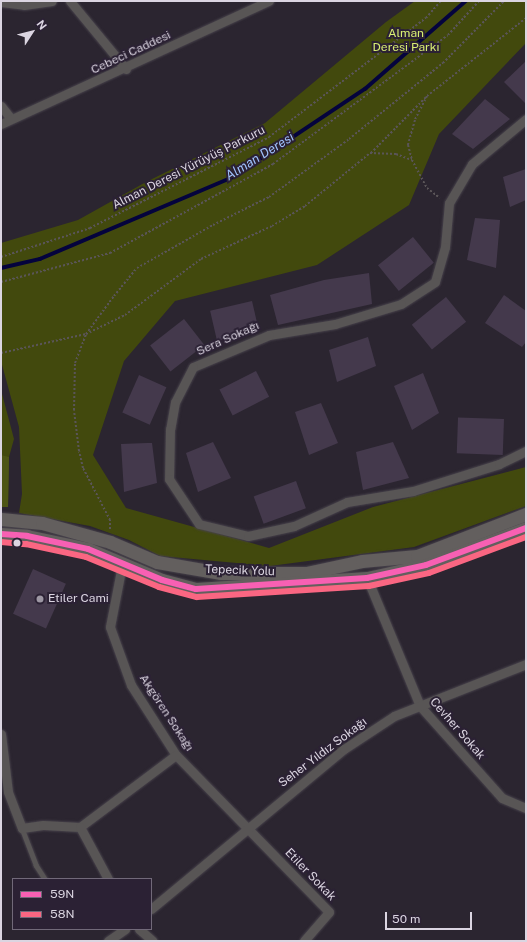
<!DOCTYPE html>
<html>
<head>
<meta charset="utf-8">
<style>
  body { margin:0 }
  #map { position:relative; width:527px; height:942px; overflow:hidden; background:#2b2530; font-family:"Public Sans",sans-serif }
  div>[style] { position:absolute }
  .green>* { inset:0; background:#42490d }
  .forest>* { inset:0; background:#4d5515 }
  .stream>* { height:3.5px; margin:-1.75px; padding:0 1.75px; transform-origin:1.75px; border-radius:1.75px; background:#04033d }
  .building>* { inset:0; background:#44394c; transform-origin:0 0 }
  .path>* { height:2px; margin-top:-1px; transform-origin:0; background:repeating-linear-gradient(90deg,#5a5558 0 2px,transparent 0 4px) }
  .roads { filter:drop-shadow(0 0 1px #47424b) drop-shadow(0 0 1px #47424b) }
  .service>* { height:4.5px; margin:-2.25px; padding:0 2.25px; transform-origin:2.25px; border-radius:2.25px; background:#585555 }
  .minor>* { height:9px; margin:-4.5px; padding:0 4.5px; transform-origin:4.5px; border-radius:4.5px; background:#585555 }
  .secondary>* { height:13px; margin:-6.5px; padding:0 6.5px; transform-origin:6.5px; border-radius:6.5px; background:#635f5e }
  .bus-1>* { height:6px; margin:-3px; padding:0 3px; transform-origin:3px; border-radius:3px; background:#f860b3 }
  .bus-2>* { height:6px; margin:-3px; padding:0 3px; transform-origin:3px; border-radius:3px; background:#fa6682 }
  .dots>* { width:11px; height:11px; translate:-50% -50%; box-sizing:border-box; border:2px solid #2b2134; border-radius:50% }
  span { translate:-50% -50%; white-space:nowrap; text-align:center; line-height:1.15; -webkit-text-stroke:4px #2b2134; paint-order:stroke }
  .park-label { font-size:12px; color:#d8ee72 }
  .street-label { font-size:12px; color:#dbd5e1 }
  .poi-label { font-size:12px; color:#dbd5e1 }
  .left { translate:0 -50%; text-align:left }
  .water-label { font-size:13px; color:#a0c2fc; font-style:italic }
  .frame { position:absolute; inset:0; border:2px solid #dbd5e1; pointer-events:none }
  .legend { position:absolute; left:12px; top:878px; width:140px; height:52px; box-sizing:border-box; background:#2b2134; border:1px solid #716979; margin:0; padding:5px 7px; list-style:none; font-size:12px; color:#dbd5e1 }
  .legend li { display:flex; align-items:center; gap:8px; height:20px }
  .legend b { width:20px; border:1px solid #716979 }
  .north { position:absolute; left:12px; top:12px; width:40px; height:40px; -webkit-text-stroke:3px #2b2134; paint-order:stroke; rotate:54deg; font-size:11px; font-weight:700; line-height:16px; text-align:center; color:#dbd5e1 }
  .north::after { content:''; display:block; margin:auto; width:14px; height:18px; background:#dbd5e1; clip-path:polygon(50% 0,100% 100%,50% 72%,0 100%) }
  .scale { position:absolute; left:385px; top:912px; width:87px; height:18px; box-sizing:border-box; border:2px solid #dbd5e1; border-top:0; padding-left:5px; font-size:12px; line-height:14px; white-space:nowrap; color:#dbd5e1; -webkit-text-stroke:3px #2b2134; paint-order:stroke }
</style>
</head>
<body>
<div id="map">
  <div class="green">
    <div style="clip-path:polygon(415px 1px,526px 1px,526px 43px,439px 134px,409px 205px,317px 265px,175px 301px,124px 361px,93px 455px,126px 508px,269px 548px,373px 507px,526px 467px,526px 506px,414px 547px,270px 566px,160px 556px,129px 540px,90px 526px,19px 513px,22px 494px,19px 427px,1px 361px,1px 243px,78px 220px,146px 182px,265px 123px,386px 22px)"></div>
    <div style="clip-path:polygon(1px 390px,14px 439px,9px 457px,8px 507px,1px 507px)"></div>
  </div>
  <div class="forest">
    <div style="clip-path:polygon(1px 455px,9px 457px,8px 507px,1px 507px)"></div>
  </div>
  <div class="stream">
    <div style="left:1px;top:268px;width:40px;rotate:-13deg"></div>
    <div style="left:40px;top:259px;width:210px;rotate:-23deg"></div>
    <div style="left:233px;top:177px;width:159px;rotate:-33.7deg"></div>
    <div style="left:365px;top:89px;width:134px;rotate:-41.1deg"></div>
  </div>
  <div class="building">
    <div style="clip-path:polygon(526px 61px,526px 104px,504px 82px)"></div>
    <div style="clip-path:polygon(485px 99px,510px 119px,473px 149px,452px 134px)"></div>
    <div style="clip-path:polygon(526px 169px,526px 200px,510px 207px,503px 177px)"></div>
    <div style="clip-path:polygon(475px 218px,500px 220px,496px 268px,467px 260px)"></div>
    <div style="left:413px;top:237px;width:33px;height:45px;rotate:51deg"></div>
    <div style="clip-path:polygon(369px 273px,372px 304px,278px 325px,270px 295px,324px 280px)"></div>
    <div style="clip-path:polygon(504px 295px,526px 311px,526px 342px,522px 347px,485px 323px)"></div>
    <div style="left:446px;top:297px;width:32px;height:44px;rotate:51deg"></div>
    <div style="left:252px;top:301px;width:31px;height:43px;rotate:77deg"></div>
    <div style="left:184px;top:319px;width:33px;height:43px;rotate:52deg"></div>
    <div style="clip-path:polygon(368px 337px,376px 366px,337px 382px,329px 350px)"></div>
    <div style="left:256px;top:371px;width:29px;height:41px;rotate:63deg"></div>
    <div style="clip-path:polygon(423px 373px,439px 413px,412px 430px,394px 386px)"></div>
    <div style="left:139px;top:375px;width:30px;height:41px;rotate:24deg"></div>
    <div style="clip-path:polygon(321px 403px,338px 443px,309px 455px,295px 412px)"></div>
    <div style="left:504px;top:419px;width:36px;height:46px;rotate:92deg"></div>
    <div style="clip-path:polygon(213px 442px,231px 478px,198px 492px,186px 453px)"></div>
    <div style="clip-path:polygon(393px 442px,409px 478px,363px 490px,356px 452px)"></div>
    <div style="clip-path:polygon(147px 443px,152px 443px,157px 483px,124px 492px,121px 444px)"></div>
    <div style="left:296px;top:481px;width:29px;height:45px;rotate:70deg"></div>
    <div style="left:33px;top:569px;width:36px;height:49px;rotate:24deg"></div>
  </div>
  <div class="path">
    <div style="left:427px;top:96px;width:126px;rotate:-38.2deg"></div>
    <div style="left:371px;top:153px;width:80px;rotate:-45.5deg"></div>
    <div style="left:427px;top:96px;width:27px;rotate:117deg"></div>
    <div style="left:415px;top:120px;width:26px;rotate:106deg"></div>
    <div style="left:408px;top:145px;width:16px;rotate:75deg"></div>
    <div style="left:1px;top:257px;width:94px;rotate:-18deg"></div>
    <div style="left:90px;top:228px;width:201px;rotate:-26.9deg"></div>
    <div style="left:269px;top:137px;width:197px;rotate:-37.2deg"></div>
    <div style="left:426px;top:18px;width:23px;rotate:-49deg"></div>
    <div style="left:1px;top:282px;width:113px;rotate:-14.9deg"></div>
    <div style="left:110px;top:253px;width:186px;rotate:-28.6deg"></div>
    <div style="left:273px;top:164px;width:217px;rotate:-36.4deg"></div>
    <div style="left:448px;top:35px;width:46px;rotate:-47.6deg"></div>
    <div style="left:1px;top:353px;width:87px;rotate:-12.6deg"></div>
    <div style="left:86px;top:334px;width:43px;rotate:-26deg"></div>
    <div style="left:125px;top:315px;width:94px;rotate:-36.4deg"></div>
    <div style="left:201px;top:259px;width:78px;rotate:-24.9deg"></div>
    <div style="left:272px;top:226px;width:39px;rotate:-31deg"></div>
    <div style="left:305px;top:206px;width:84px;rotate:-39.2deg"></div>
    <div style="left:370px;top:153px;width:26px;rotate:2deg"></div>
    <div style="left:396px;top:154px;width:17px;rotate:21deg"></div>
    <div style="left:412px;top:160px;width:32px;rotate:62deg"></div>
    <div style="left:427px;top:188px;width:16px;rotate:38deg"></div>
    <div style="left:110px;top:529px;width:9px;rotate:-90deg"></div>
    <div style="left:110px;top:520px;width:59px;rotate:-117.4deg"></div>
    <div style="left:83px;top:468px;width:17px;rotate:-103deg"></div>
    <div style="left:79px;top:451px;width:41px;rotate:-97deg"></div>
    <div style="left:74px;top:410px;width:47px;rotate:-88.8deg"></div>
    <div style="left:75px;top:363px;width:31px;rotate:-69deg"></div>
    <div style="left:86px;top:334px;width:47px;rotate:-53.6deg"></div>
    <div style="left:114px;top:296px;width:36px;rotate:-51deg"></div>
    <div style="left:137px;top:268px;width:87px;rotate:-29.5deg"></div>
    <div style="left:213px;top:225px;width:63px;rotate:-26.6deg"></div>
    <div style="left:269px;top:197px;width:99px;rotate:-35.9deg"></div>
    <div style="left:349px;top:139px;width:121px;rotate:-39deg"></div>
    <div style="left:443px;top:63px;width:87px;rotate:-45.5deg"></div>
  </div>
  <div class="roads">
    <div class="service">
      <div style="left:22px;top:828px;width:40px;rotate:69deg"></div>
      <div style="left:36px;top:865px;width:17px;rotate:57deg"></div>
    </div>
    <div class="minor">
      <div style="left:70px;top:1px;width:88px;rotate:50.5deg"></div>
      <div style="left:1px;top:2px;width:23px;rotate:7deg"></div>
      <div style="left:24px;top:5px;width:28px;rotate:-8deg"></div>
      <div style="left:1px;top:106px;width:16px;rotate:52deg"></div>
      <div style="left:526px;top:119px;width:70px;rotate:140.2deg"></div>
      <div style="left:472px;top:164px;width:45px;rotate:120.5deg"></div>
      <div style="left:449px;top:203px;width:44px;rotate:95.2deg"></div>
      <div style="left:445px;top:247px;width:36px;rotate:106deg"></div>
      <div style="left:435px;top:282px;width:40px;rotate:147.1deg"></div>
      <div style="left:401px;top:304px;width:69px;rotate:163.1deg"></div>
      <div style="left:335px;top:324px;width:67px;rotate:170.5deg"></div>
      <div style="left:269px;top:335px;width:82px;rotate:157.2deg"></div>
      <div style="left:193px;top:367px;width:39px;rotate:117deg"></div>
      <div style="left:175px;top:402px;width:27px;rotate:100deg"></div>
      <div style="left:170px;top:429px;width:50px;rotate:91.1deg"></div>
      <div style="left:169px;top:479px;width:54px;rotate:56.3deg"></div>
      <div style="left:199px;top:524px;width:50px;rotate:13.8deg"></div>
      <div style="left:248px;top:536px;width:47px;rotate:-12.3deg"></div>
      <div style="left:294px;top:526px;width:58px;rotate:-24.4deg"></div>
      <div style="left:347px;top:502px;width:67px;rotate:-9.5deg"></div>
      <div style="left:413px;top:491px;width:90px;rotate:-17.4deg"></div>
      <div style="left:499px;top:464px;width:30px;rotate:-26deg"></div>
      <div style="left:1px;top:124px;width:295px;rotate:-24.7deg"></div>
      <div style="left:122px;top:565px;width:63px;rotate:101deg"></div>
      <div style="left:110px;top:627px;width:62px;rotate:70.1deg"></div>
      <div style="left:131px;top:685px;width:83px;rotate:57.3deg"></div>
      <div style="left:176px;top:755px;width:219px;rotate:45.7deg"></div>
      <div style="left:329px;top:912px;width:38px;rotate:131deg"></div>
      <div style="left:367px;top:578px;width:139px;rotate:67.5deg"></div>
      <div style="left:420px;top:706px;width:123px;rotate:48.3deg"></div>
      <div style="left:502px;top:798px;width:26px;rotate:23deg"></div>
      <div style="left:1px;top:734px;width:58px;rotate:83.1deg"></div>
      <div style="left:8px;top:792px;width:39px;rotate:69deg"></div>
      <div style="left:22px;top:828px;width:21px;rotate:-8deg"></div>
      <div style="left:43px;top:825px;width:37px;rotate:3deg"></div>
      <div style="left:80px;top:827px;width:120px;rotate:-36.9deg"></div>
      <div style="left:80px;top:827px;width:59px;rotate:61.7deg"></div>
      <div style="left:151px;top:909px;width:251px;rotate:-39.7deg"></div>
      <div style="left:344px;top:749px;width:60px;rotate:-33.4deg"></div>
      <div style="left:394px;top:716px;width:142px;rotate:-21.5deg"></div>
      <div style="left:139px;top:929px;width:18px;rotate:41deg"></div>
      <div style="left:108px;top:941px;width:21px;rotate:-35deg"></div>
    </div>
    <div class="secondary">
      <div style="left:1px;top:519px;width:41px;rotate:5.6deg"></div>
      <div style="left:42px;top:523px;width:71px;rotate:15.6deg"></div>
      <div style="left:110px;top:542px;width:51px;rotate:23.1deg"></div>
      <div style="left:157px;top:562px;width:65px;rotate:9.8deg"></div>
      <div style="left:221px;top:573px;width:85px"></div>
      <div style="left:306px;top:573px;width:57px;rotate:-12.1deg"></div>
      <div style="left:362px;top:561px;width:55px;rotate:-5.2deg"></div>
      <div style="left:417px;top:556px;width:117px;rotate:-21.1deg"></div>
      <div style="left:1px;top:534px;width:26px;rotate:4deg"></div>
      <div style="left:27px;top:536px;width:62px;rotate:12deg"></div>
      <div style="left:88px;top:549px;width:80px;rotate:22.7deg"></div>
      <div style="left:162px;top:580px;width:35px;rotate:15deg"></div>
      <div style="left:196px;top:589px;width:171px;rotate:-3.7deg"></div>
      <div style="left:367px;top:578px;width:60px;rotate:-12.4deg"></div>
      <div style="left:426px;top:565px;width:107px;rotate:-20.3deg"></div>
    </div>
  </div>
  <div class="bus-1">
    <div style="left:1px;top:534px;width:26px;rotate:4deg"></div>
    <div style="left:27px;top:536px;width:62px;rotate:12deg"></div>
    <div style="left:88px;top:549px;width:80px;rotate:22.7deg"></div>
    <div style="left:162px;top:580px;width:35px;rotate:15deg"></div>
    <div style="left:196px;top:589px;width:171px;rotate:-3.7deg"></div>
    <div style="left:367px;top:578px;width:60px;rotate:-12.4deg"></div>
    <div style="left:426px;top:565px;width:107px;rotate:-20.3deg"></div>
  </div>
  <div class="bus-2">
    <div style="left:1px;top:542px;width:25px;rotate:5deg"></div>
    <div style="left:26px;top:544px;width:61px;rotate:12.2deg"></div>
    <div style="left:86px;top:557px;width:79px;rotate:22.3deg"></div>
    <div style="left:159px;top:587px;width:39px;rotate:15deg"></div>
    <div style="left:197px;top:597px;width:172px;rotate:-3.7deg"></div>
    <div style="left:369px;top:586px;width:61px;rotate:-12.2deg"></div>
    <div style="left:429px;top:573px;width:103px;rotate:-20.4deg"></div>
  </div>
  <div class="dots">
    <div style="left:17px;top:543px;background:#dbd5e1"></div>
    <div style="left:40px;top:599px;background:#9d97a3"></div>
  </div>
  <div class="park-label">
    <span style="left:406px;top:41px">Alman<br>Deresi Parkı</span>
  </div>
  <div class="street-label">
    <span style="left:131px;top:53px;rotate:-25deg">Cebeci Caddesi</span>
    <span style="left:189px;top:168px;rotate:-27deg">Alman Deresi Yürüyüş Parkuru</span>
    <span style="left:228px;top:339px;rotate:-24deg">Sera Sokağı</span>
    <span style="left:240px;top:571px;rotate:2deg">Tepecik Yolu</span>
    <span style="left:166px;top:713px;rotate:57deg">Akgören Sokağı</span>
    <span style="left:457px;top:729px;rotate:49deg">Cevher Sokak</span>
    <span style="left:323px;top:753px;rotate:-37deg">Seher Yıldız Sokağı</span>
    <span style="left:310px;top:875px;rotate:46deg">Etiler Sokak</span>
  </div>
  <div class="poi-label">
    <span class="left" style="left:48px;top:599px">Etiler Cami</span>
  </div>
  <div class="water-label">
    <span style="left:260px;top:157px;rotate:-32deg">Alman Deresi</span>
  </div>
  <div class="frame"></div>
  <ul class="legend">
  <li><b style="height:5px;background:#f860b3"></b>59N</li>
  <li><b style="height:5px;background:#fa6682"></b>58N</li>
  </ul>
  <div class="north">N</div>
  <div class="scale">50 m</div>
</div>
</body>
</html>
